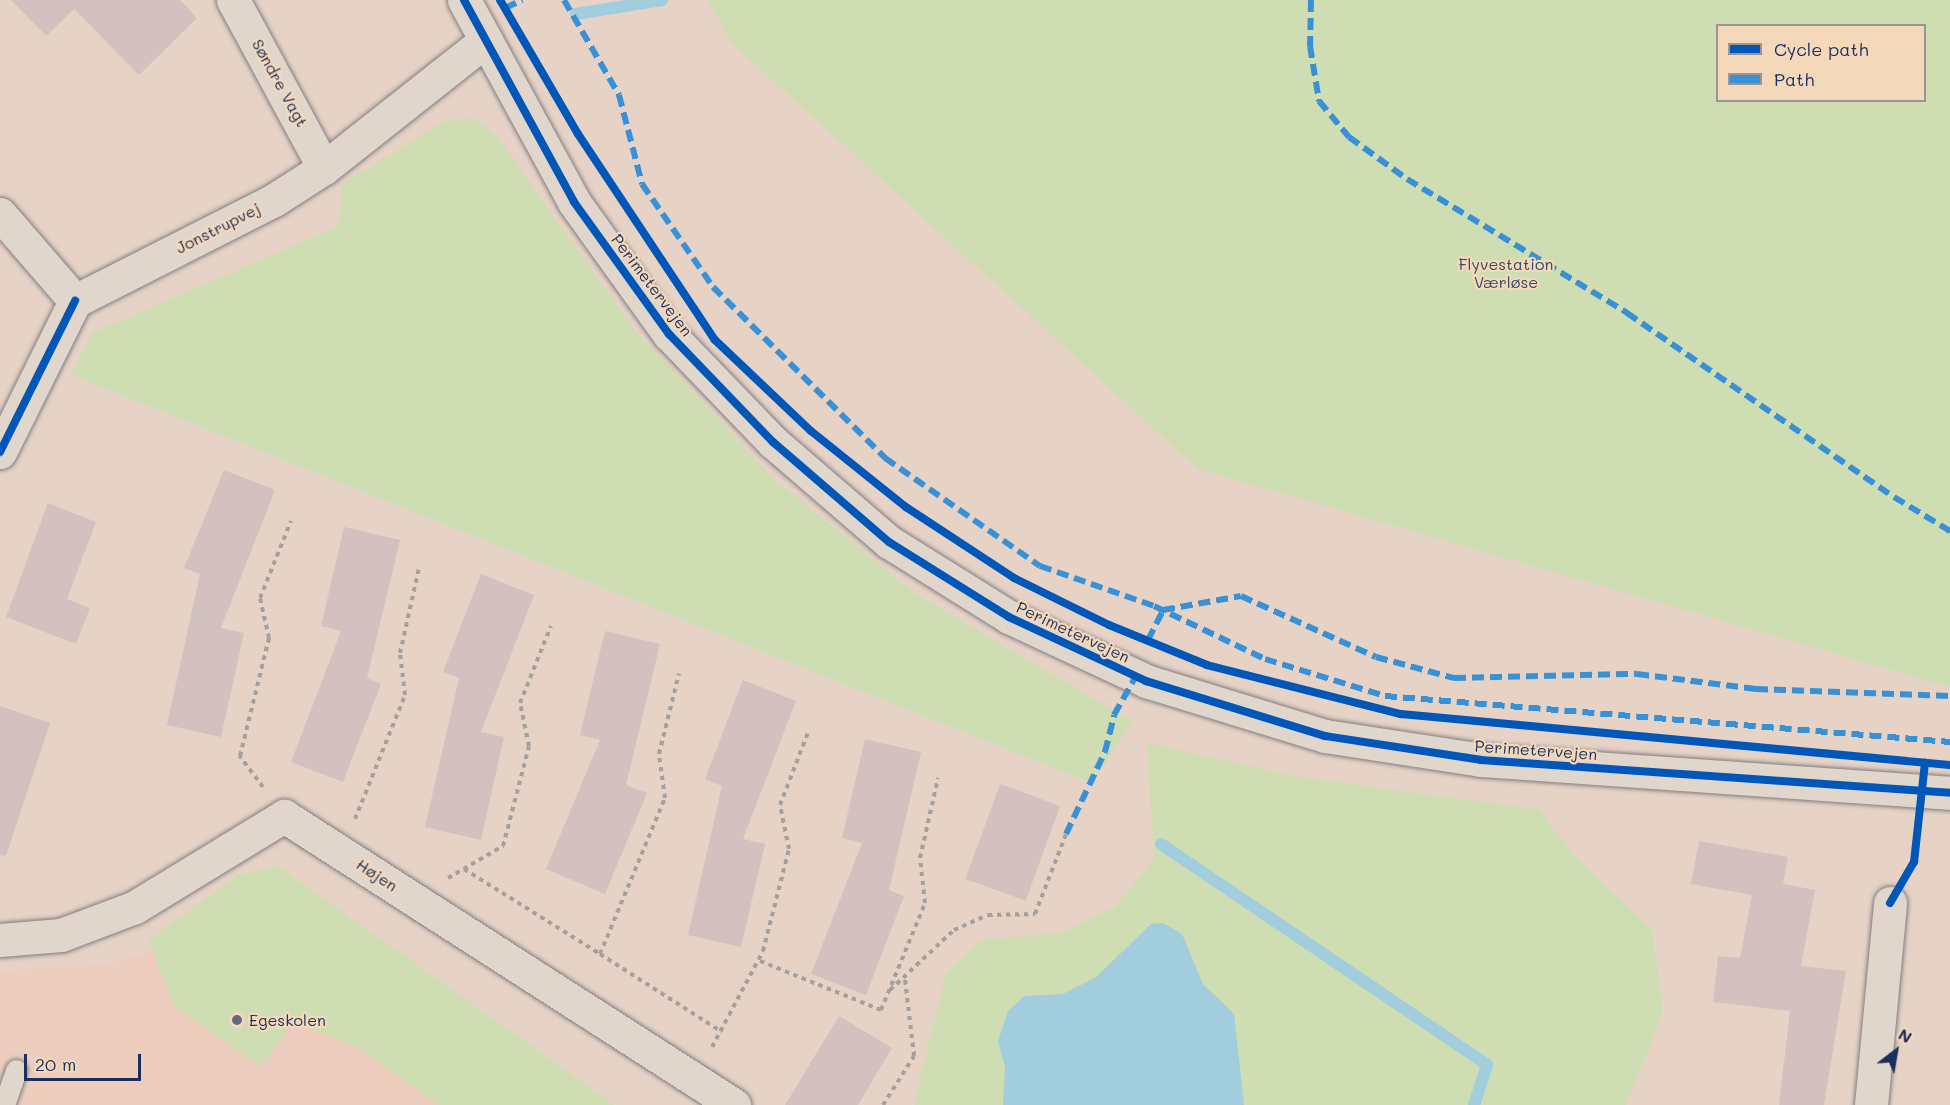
<!DOCTYPE html>
<html>
<head>
<meta charset="utf-8">
<style>
  body { margin:0 }
  #map { position:relative; width:1950px; height:1105px; overflow:hidden; background:#e6d3c6; font-family:Mali,sans-serif }
  div>[style] { position:absolute }
  .built>* { inset:0; background:#edcebe }
  .green>* { inset:0; background:#cfddb2 }
  .water>* { inset:0; background:#a1cddc }
  .stream>* { height:12px; margin:-6px; padding:0 6px; transform-origin:6px; border-radius:6px; background:#a1cddc }
  .building>* { inset:0; background:#d2c1bf; transform-origin:0 0 }
  .path>* { height:4px; margin-top:-2px; transform-origin:0; background:repeating-linear-gradient(90deg,#a5a09e 0 4.5px,transparent 0 9px) }
  .roads { filter:drop-shadow(0 0 2px #827e81) drop-shadow(0 0 2px #827e81) }
  .service>* { height:21px; margin:-10.5px; padding:0 10.5px; transform-origin:10.5px; border-radius:10.5px; background:#e1d6cc }
  .minor>* { height:33px; margin:-16.5px; padding:0 16.5px; transform-origin:16.5px; border-radius:16.5px; background:#e1d6cc }
  .quiet>* { height:6px; margin-top:-3px; transform-origin:0; background:repeating-linear-gradient(90deg,#3891d7 0 12px,transparent 0 18px) }
  .cycleway>* { height:8px; margin:-4px; padding:0 4px; transform-origin:4px; border-radius:4px; background:#0057b8 }
  .dots>* { width:16px; height:16px; translate:-50% -50%; box-sizing:border-box; border:3px solid #f3d8ba; border-radius:50% }
  span { translate:-50% -50%; white-space:nowrap; text-align:center; line-height:1.15; -webkit-text-stroke:4.5px #f3d8ba; paint-order:stroke }
  .street-label { font-size:16px; color:#1b2f5e }
  .park-label { font-size:16px; color:#334a68 }
  .poi-label { font-size:16px; color:#1b2f5e }
  .left { translate:0 -50%; text-align:left }
  .legend { position:absolute; left:1716px; top:24px; width:210px; height:78px; box-sizing:border-box; background:#f3d8ba; border:2px solid #9d9495; margin:0; padding:8px 10px; list-style:none; font-size:18px; color:#1b2f5e }
  .legend li { display:flex; align-items:center; gap:12px; height:30px }
  .legend b { width:30px; border:2px solid #9d9495 }
  .north { position:absolute; left:1866px; top:1021px; width:60px; height:60px; -webkit-text-stroke:4px #f3d8ba; paint-order:stroke; rotate:31deg; font-size:16px; font-weight:700; line-height:24px; text-align:center; color:#1b2f5e }
  .north::after { content:''; display:block; margin:auto; width:21px; height:27px; background:#1b2f5e; clip-path:polygon(50% 0,100% 100%,50% 72%,0 100%) }
  .scale { position:absolute; left:24px; top:1054px; width:117px; height:27px; box-sizing:border-box; border:3px solid #1b2f5e; border-top:0; padding-left:8px; font-size:18px; line-height:21px; white-space:nowrap; color:#1b2f5e; -webkit-text-stroke:4px #f3d8ba; paint-order:stroke }
</style>
</head>
<body>
<div id="map">
  <div class="built">
    <div style="clip-path:polygon(305px 908px,599px 1105px,0 1105px,0 971px,103px 965px)"></div>
  </div>
  <div class="green">
    <div style="clip-path:polygon(evenodd,708px 0,1950px 0,1950px 687px,1198px 469px,731px 42px,708px 0,1718px 26px,1924px 26px,1924px 100px,1718px 100px,1718px 26px)"></div>
    <div style="clip-path:polygon(473px 118px,496px 135px,633px 328px,778px 483px,915px 593px,1133px 722px,1091px 783px,71px 375px,92px 333px,339px 226px,342px 184px,444px 121px)"></div>
    <div style="clip-path:polygon(1147px 743px,1299px 777px,1540px 810px,1573px 855px,1652px 930px,1663px 1013px,1626px 1105px,914px 1105px,946px 974px,981px 940px,1061px 933px,1115px 907px,1154px 859px)"></div>
    <div style="clip-path:polygon(278px 866px,530px 1045px,615px 1105px,439px 1105px,361px 1049px,294px 1022px,260px 1066px,173px 1005px,149px 940px,236px 876px)"></div>
  </div>
  <div class="water">
    <div style="clip-path:polygon(1163px 923px,1182px 934px,1203px 984px,1234px 1014px,1244px 1105px,1003px 1105px,1005px 1067px,998px 1041px,1008px 1011px,1024px 996px,1063px 994px,1095px 978px,1151px 924px)"></div>
  </div>
  <div class="stream">
    <div style="left:576px;top:14px;width:87px;rotate:-9.2deg"></div>
    <div style="left:1161px;top:844px;width:394px;rotate:34.1deg"></div>
    <div style="left:1487px;top:1065px;width:42px;rotate:108deg"></div>
  </div>
  <div class="building">
    <div style="clip-path:polygon(11px 0,180px 0,197px 18px,139px 75px,74px 9px,46px 36px)"></div>
    <div style="clip-path:polygon(224px 470px,275px 490px,221px 628px,244px 633px,221px 737px,167px 725px,200px 574px,184px 568px)"></div>
    <div style="clip-path:polygon(48px 503px,96px 522px,67px 599px,90px 608px,76px 644px,6px 617px)"></div>
    <div style="clip-path:polygon(344px 527px,400px 540px,367px 678px,381px 684px,343px 782px,291px 762px,341px 631px,321px 626px)"></div>
    <div style="clip-path:polygon(481px 574px,534px 595px,481px 732px,504px 737px,481px 840px,425px 827px,459px 678px,443px 672px)"></div>
    <div style="clip-path:polygon(605px 631px,660px 644px,626px 785px,647px 793px,605px 894px,546px 869px,600px 740px,580px 735px)"></div>
    <div style="clip-path:polygon(743px 680px,796px 701px,743px 839px,765px 844px,741px 947px,688px 935px,722px 786px,705px 779px)"></div>
    <div style="clip-path:polygon(0 706px,50px 723px,6px 856px,0 855px)"></div>
    <div style="clip-path:polygon(865px 739px,921px 752px,889px 890px,904px 896px,866px 995px,811px 974px,862px 843px,842px 838px)"></div>
    <div style="left:1000px;top:784px;width:64px;height:101px;rotate:20deg"></div>
    <div style="clip-path:polygon(1699px 841px,1788px 857px,1783px 884px,1815px 890px,1801px 966px,1846px 971px,1824px 1105px,1779px 1105px,1790px 1011px,1713px 1002px,1718px 956px,1740px 958px,1752px 895px,1691px 884px)"></div>
    <div style="clip-path:polygon(839px 1016px,892px 1048px,858px 1105px,785px 1105px)"></div>
  </div>
  <div class="path">
    <div style="left:263px;top:787px;width:39px;rotate:-127deg"></div>
    <div style="left:240px;top:756px;width:122px;rotate:-76.2deg"></div>
    <div style="left:269px;top:638px;width:41px;rotate:-102.7deg"></div>
    <div style="left:260px;top:598px;width:83px;rotate:-68.1deg"></div>
    <div style="left:355px;top:819px;width:134px;rotate:-68deg"></div>
    <div style="left:405px;top:695px;width:42px;rotate:-96.8deg"></div>
    <div style="left:400px;top:653px;width:87px;rotate:-77.4deg"></div>
    <div style="left:464px;top:869px;width:160px;rotate:32deg"></div>
    <div style="left:600px;top:954px;width:169px;rotate:-67.4deg"></div>
    <div style="left:665px;top:798px;width:44px;rotate:-97.8deg"></div>
    <div style="left:659px;top:754px;width:83px;rotate:-76.1deg"></div>
    <div style="left:448px;top:878px;width:64px;rotate:-30.2deg"></div>
    <div style="left:503px;top:846px;width:103px;rotate:-75.4deg"></div>
    <div style="left:529px;top:746px;width:44px;rotate:-101.8deg"></div>
    <div style="left:520px;top:703px;width:83px;rotate:-68.1deg"></div>
    <div style="left:600px;top:954px;width:145px;rotate:32.6deg"></div>
    <div style="left:760px;top:961px;width:131px;rotate:22deg"></div>
    <div style="left:881px;top:1010px;width:116px;rotate:-67.6deg"></div>
    <div style="left:925px;top:903px;width:45px;rotate:-96.3deg"></div>
    <div style="left:920px;top:858px;width:82px;rotate:-77.3deg"></div>
    <div style="left:890px;top:990px;width:88px;rotate:-43.2deg"></div>
    <div style="left:954px;top:930px;width:37px;rotate:-24deg"></div>
    <div style="left:988px;top:915px;width:47px;rotate:-1.2deg"></div>
    <div style="left:1035px;top:914px;width:86px;rotate:-68.8deg"></div>
    <div style="left:712px;top:1047px;width:109px;rotate:-62deg"></div>
    <div style="left:763px;top:951px;width:105px;rotate:-75.7deg"></div>
    <div style="left:789px;top:849px;width:45px;rotate:-101.6deg"></div>
    <div style="left:780px;top:805px;width:80px;rotate:-68.9deg"></div>
    <div style="left:883px;top:1105px;width:58px;rotate:-57.7deg"></div>
    <div style="left:914px;top:1056px;width:78px;rotate:-96.7deg"></div>
  </div>
  <div class="roads">
    <div class="service">
      <div style="left:4px;top:1105px;width:37px;rotate:-71deg"></div>
    </div>
    <div class="minor">
      <div style="left:233px;top:0;width:191px;rotate:61.6deg"></div>
      <div style="left:464px;top:0;width:230px;rotate:61.4deg"></div>
      <div style="left:574px;top:202px;width:163px;rotate:54.3deg"></div>
      <div style="left:669px;top:334px;width:150px;rotate:46.1deg"></div>
      <div style="left:773px;top:442px;width:153px;rotate:40.8deg"></div>
      <div style="left:889px;top:542px;width:142px;rotate:32deg"></div>
      <div style="left:1009px;top:617px;width:151px;rotate:25deg"></div>
      <div style="left:1146px;top:681px;width:187px;rotate:17.1deg"></div>
      <div style="left:1325px;top:736px;width:158px;rotate:8.7deg"></div>
      <div style="left:1481px;top:760px;width:470px;rotate:4deg"></div>
      <div style="left:0;top:214px;width:115px;rotate:49.2deg"></div>
      <div style="left:0;top:452px;width:169px;rotate:-63.6deg"></div>
      <div style="left:75px;top:301px;width:223px;rotate:-26.9deg"></div>
      <div style="left:274px;top:200px;width:59px;rotate:-32.6deg"></div>
      <div style="left:324px;top:168px;width:206px;rotate:-38.3deg"></div>
      <div style="left:0;top:940px;width:61px;rotate:-4.7deg"></div>
      <div style="left:61px;top:935px;width:79px;rotate:-20.7deg"></div>
      <div style="left:135px;top:907px;width:175px;rotate:-31.4deg"></div>
      <div style="left:284px;top:816px;width:535px;rotate:32.71deg"></div>
      <div style="left:1871px;top:1105px;width:203px;rotate:-84.6deg"></div>
    </div>
  </div>
  <div class="quiet">
    <div style="left:564px;top:0;width:110px;rotate:59.9deg"></div>
    <div style="left:619px;top:95px;width:92px;rotate:75.5deg"></div>
    <div style="left:642px;top:184px;width:125px;rotate:55.4deg"></div>
    <div style="left:713px;top:287px;width:243px;rotate:44.8deg"></div>
    <div style="left:885px;top:458px;width:189px;rotate:34.9deg"></div>
    <div style="left:1040px;top:566px;width:121px;rotate:19.3deg"></div>
    <div style="left:1154px;top:606px;width:123px;rotate:25.5deg"></div>
    <div style="left:1265px;top:659px;width:126px;rotate:17.1deg"></div>
    <div style="left:1385px;top:696px;width:567px;rotate:4.65deg"></div>
    <div style="left:1311px;top:0;width:46px;rotate:91.2deg"></div>
    <div style="left:1310px;top:46px;width:56px;rotate:80.7deg"></div>
    <div style="left:1319px;top:101px;width:47px;rotate:50.2deg"></div>
    <div style="left:1349px;top:137px;width:72px;rotate:35.9deg"></div>
    <div style="left:1407px;top:179px;width:258px;rotate:31.3deg"></div>
    <div style="left:1627px;top:313px;width:324px;rotate:34.6deg"></div>
    <div style="left:1894px;top:497px;width:66px;rotate:31.3deg"></div>
    <div style="left:505px;top:8px;width:19px;rotate:-25deg"></div>
    <div style="left:1148px;top:640px;width:34px;rotate:-63deg"></div>
    <div style="left:1163px;top:610px;width:79px;rotate:-10.2deg"></div>
    <div style="left:1241px;top:596px;width:148px;rotate:24.3deg"></div>
    <div style="left:1376px;top:657px;width:81px;rotate:15.1deg"></div>
    <div style="left:1454px;top:678px;width:183px;rotate:-1.3deg"></div>
    <div style="left:1637px;top:674px;width:120px;rotate:7.2deg"></div>
    <div style="left:1756px;top:689px;width:194px;rotate:2.1deg"></div>
    <div style="left:1066px;top:834px;width:91px;rotate:-64.6deg"></div>
    <div style="left:1105px;top:752px;width:38px;rotate:-76deg"></div>
    <div style="left:1114px;top:715px;width:45px;rotate:-60.6deg"></div>
  </div>
  <div class="cycleway">
    <div style="left:464px;top:0;width:230px;rotate:61.4deg"></div>
    <div style="left:574px;top:202px;width:163px;rotate:54.3deg"></div>
    <div style="left:669px;top:334px;width:150px;rotate:46.1deg"></div>
    <div style="left:773px;top:442px;width:153px;rotate:40.8deg"></div>
    <div style="left:889px;top:542px;width:142px;rotate:32deg"></div>
    <div style="left:1009px;top:617px;width:151px;rotate:25deg"></div>
    <div style="left:1146px;top:681px;width:187px;rotate:17.1deg"></div>
    <div style="left:1325px;top:736px;width:158px;rotate:8.7deg"></div>
    <div style="left:1481px;top:760px;width:470px;rotate:4deg"></div>
    <div style="left:500px;top:0;width:155px;rotate:59.8deg"></div>
    <div style="left:578px;top:134px;width:247px;rotate:56.4deg"></div>
    <div style="left:715px;top:340px;width:132px;rotate:43.5deg"></div>
    <div style="left:811px;top:431px;width:122px;rotate:38.7deg"></div>
    <div style="left:906px;top:507px;width:129px;rotate:33.3deg"></div>
    <div style="left:1014px;top:578px;width:106px;rotate:26.3deg"></div>
    <div style="left:1109px;top:625px;width:106px;rotate:22.2deg"></div>
    <div style="left:1207px;top:665px;width:200px;rotate:14.2deg"></div>
    <div style="left:1401px;top:714px;width:551px;rotate:5.31deg"></div>
    <div style="left:0;top:452px;width:169px;rotate:-63.6deg"></div>
    <div style="left:1890px;top:903px;width:48px;rotate:-59.7deg"></div>
    <div style="left:1914px;top:862px;width:100px;rotate:-83.7deg"></div>
  </div>
  <div class="dots">
    <div style="left:237px;top:1020px;background:#626882"></div>
  </div>
  <div class="street-label">
    <span style="left:280px;top:83px;rotate:61deg">Søndre Vagt</span>
    <span style="left:218px;top:228px;rotate:-27deg">Jonstrupvej</span>
    <span style="left:652px;top:285px;rotate:53deg">Perimetervejen</span>
    <span style="left:1073px;top:632px;rotate:25deg">Perimetervejen</span>
    <span style="left:1536px;top:750px;rotate:4deg">Perimetervejen</span>
    <span style="left:377px;top:875px;rotate:33deg">Højen</span>
  </div>
  <div class="park-label">
    <span style="left:1506px;top:273px">Flyvestation<br>Værløse</span>
  </div>
  <div class="poi-label">
    <span class="left" style="left:249px;top:1020px">Egeskolen</span>
  </div>
  <ul class="legend">
  <li><b style="height:8px;background:#0057b8"></b>Cycle path</li>
  <li><b style="height:8px;background:#3891d7"></b>Path</li>
  </ul>
  <div class="north">N</div>
  <div class="scale">20 m</div>
</div>
</body>
</html>
